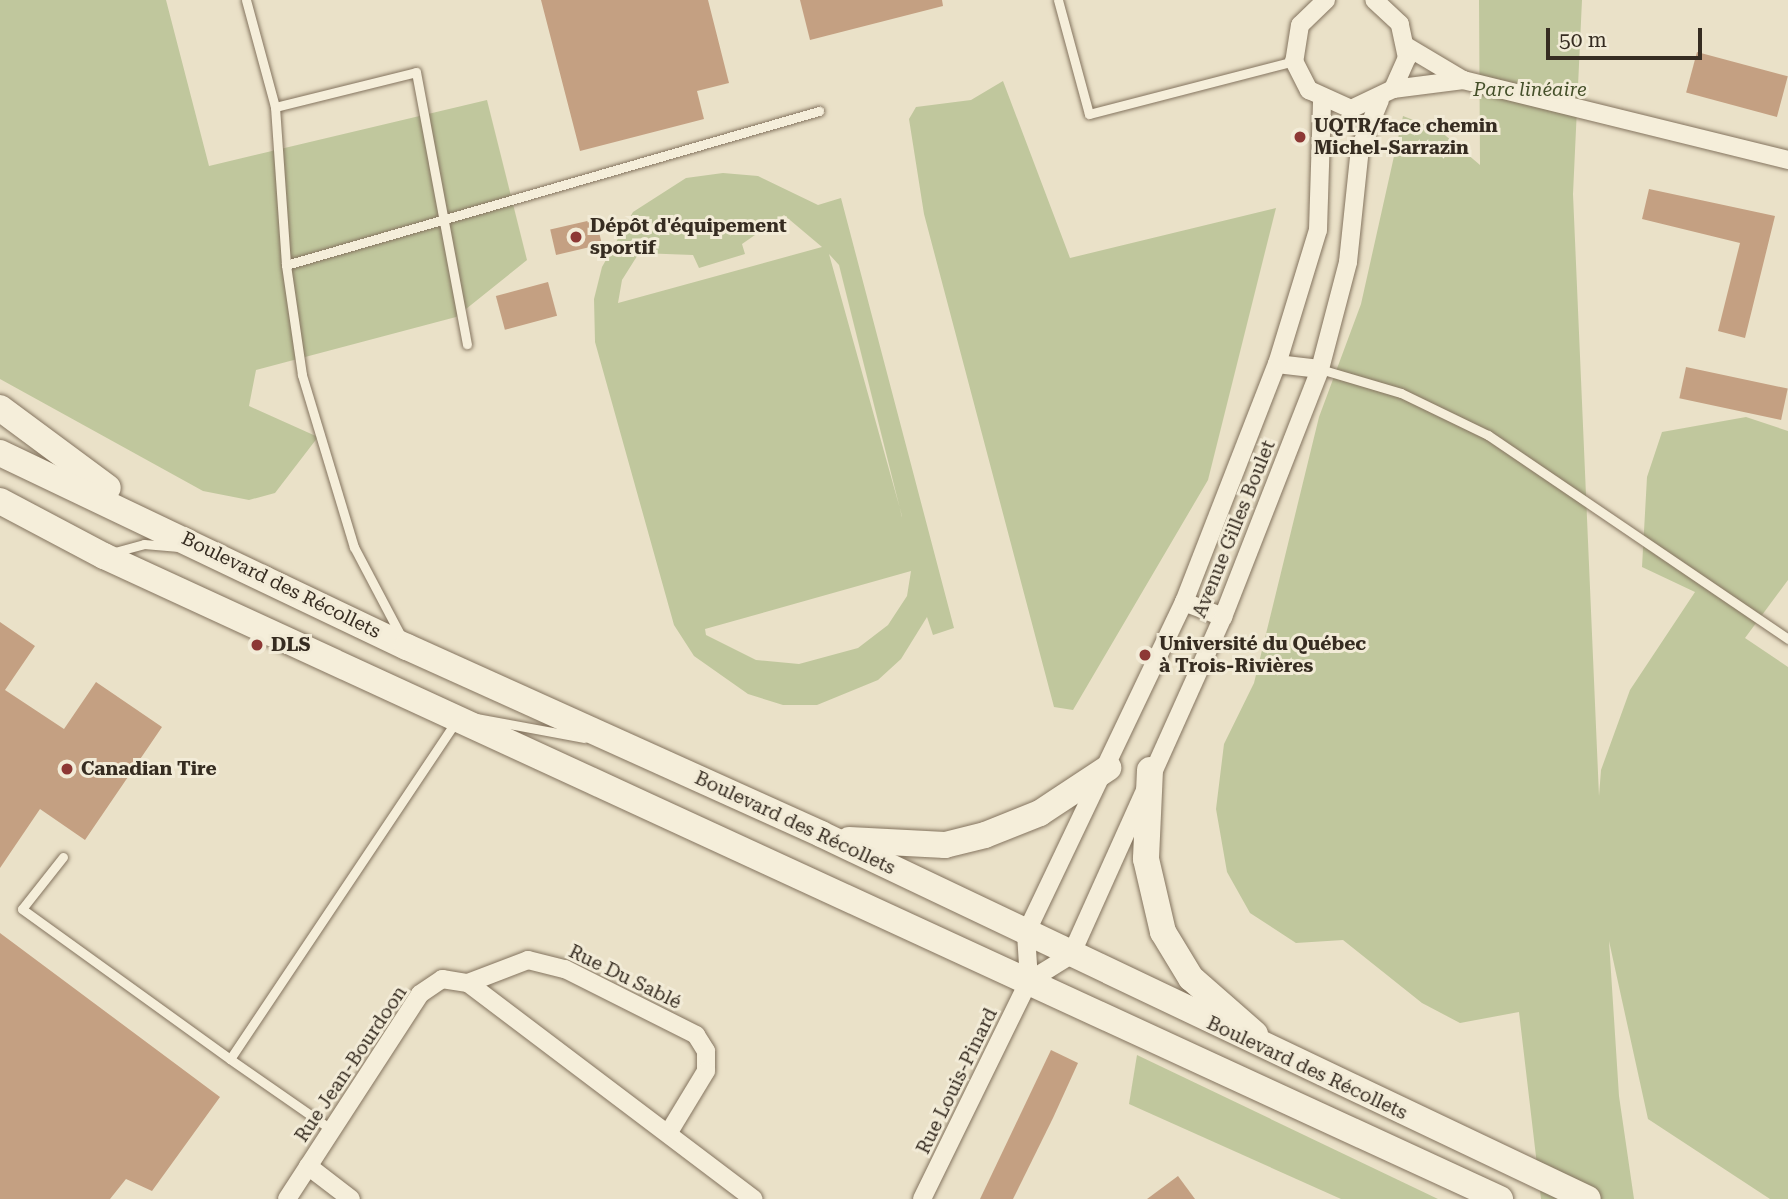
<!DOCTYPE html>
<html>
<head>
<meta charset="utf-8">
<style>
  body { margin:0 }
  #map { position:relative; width:1788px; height:1199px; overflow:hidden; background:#eae1c8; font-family:"Roboto Serif",serif }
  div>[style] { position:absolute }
  .green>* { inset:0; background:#c0c79d }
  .building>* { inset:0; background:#c4a082; transform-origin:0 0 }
  .roads { filter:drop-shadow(0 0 2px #84745f) drop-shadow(0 0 2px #84745f) }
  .service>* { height:9px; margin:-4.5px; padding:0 4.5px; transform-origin:4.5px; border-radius:4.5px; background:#f5eeda }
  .minor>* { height:18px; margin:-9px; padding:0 9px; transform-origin:9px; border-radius:9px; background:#f5eeda }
  .secondary>* { height:26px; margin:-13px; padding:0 13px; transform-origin:13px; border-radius:13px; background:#f5eeda }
  .dots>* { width:19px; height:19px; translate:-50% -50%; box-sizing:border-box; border:4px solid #f2ebd7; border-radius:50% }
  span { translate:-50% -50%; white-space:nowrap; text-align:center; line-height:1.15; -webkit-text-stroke:6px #f2ebd7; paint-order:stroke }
  .park-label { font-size:19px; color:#45502a; font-style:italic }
  .poi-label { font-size:19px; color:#362c21; font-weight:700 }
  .left { translate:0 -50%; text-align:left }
  .street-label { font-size:19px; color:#362c21 }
  .scale { position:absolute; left:1546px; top:28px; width:156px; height:32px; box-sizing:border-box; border:4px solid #362c21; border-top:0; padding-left:9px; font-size:21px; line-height:24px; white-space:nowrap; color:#362c21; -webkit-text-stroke:5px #f2ebd7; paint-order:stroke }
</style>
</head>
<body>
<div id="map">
  <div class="green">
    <div style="clip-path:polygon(0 0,166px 0,209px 166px,487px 100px,527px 260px,456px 317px,256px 370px,249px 406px,318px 437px,275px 493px,249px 500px,203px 491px,0 379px)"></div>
    <div style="clip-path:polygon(1479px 0,1582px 0,1573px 194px,1599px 796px,1601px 770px,1630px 690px,1695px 592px,1642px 567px,1647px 477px,1662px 432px,1746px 417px,1788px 431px,1788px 580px,1745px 638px,1788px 667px,1788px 1199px,1770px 1199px,1648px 1119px,1609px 941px,1619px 1096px,1634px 1199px,1541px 1199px,1519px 1012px,1460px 1023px,1422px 1003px,1343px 940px,1296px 943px,1250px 913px,1227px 872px,1216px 809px,1224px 744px,1254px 683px,1319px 417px,1361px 304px,1403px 116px,1439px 130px,1480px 165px)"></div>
    <div style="clip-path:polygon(1003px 81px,1070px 258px,1276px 208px,1208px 480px,1073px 710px,1054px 707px,924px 214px,909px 119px,916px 107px,971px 100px)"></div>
    <div style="clip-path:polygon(evenodd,723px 173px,758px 176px,818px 205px,841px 198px,954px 628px,933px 635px,927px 617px,901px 659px,878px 680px,817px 705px,783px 705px,748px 694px,694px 656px,674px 625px,595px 342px,594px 299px,602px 267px,633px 212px,686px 178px,723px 173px,784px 215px,822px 247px,618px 303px,622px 280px,639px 253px,693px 255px,699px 268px,745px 254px,742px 244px,784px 215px,723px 173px,829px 254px,839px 265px,902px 517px,902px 516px,829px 254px,723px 173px,911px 571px,907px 596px,888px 625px,858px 648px,799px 664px,756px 660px,706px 635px,705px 629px,911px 571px)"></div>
    <div style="clip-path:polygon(1137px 1055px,1438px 1199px,1341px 1199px,1129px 1104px)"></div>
  </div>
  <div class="building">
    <div style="clip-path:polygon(541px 0,708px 0,729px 83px,697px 91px,704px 119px,580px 151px)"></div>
    <div style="clip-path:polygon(800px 0,942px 0,943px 6px,810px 40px)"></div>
    <div style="left:1697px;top:52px;width:94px;height:42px;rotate:15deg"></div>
    <div style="clip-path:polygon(1649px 189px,1775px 216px,1745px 338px,1718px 331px,1740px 243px,1642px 219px)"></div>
    <div style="left:596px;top:219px;width:26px;height:47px;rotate:77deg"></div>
    <div style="left:548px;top:282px;width:35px;height:54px;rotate:75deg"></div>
    <div style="left:1686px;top:367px;width:104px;height:32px;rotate:12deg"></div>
    <div style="clip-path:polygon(0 622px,35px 646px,5px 690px,64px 729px,96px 682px,162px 727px,85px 840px,40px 809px,0 868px)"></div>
    <div style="clip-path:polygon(0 933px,220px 1097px,152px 1191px,126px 1179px,110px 1199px,0 1199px)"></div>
    <div style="clip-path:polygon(1051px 1050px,1078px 1063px,1053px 1118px,1013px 1199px,980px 1199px)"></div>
    <div style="clip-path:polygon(1178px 1176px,1195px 1199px,1147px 1199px)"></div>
  </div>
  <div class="roads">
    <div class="service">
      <div style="left:246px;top:0;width:111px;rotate:74.8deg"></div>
      <div style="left:275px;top:107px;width:158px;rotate:86deg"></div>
      <div style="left:286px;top:265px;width:111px;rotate:81.7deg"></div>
      <div style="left:302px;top:375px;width:180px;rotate:73.2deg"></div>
      <div style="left:354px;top:547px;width:103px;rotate:62.2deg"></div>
      <div style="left:1058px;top:0;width:118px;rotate:74.8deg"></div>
      <div style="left:1089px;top:114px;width:212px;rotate:-14.5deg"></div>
      <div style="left:275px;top:107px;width:145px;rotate:-13.9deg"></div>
      <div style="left:416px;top:72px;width:277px;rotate:79.4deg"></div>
      <div style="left:286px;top:265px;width:555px;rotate:-16.12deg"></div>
      <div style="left:1320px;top:369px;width:84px;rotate:16.5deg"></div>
      <div style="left:1401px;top:393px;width:97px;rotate:25.8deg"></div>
      <div style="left:1488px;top:435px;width:363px;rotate:34.2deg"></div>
      <div style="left:111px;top:553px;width:34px;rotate:-15deg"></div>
      <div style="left:144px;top:544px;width:32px;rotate:5deg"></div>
      <div style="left:471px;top:717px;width:115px;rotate:10.5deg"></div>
      <div style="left:63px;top:857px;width:66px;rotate:128.3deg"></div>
      <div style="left:22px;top:909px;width:256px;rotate:35.8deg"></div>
      <div style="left:332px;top:1130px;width:124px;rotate:-145.2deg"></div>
      <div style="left:230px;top:1059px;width:406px;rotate:-56.2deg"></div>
    </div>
    <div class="minor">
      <div style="left:1326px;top:0;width:36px;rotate:136deg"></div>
      <div style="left:1300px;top:25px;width:36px;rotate:99deg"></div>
      <div style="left:1294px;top:61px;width:33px;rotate:63deg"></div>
      <div style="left:1309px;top:90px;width:46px;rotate:24.3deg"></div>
      <div style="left:1351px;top:109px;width:47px;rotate:-25.5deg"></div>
      <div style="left:1393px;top:89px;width:34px;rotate:-66deg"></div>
      <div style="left:1407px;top:58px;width:35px;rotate:-102deg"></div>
      <div style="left:1400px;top:24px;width:35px;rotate:-137deg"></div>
      <div style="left:1463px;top:80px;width:335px;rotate:13.8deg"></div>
      <div style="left:1393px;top:89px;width:71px;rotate:-7.3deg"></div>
      <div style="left:1463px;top:80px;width:66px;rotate:-149.2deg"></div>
      <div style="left:1277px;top:364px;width:43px;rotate:6.6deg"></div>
      <div style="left:1184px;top:602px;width:42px;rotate:21deg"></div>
      <div style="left:1029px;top:981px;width:49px;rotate:-31.8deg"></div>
      <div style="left:1071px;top:955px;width:371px;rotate:-65.8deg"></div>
      <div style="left:1223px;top:617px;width:266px;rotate:-68.6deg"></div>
      <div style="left:1320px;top:369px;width:111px;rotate:-75.3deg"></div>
      <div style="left:1348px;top:262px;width:115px;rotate:-84deg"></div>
      <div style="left:1360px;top:148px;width:52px;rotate:-67.4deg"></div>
      <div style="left:468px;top:983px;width:64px;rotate:-21deg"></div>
      <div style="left:528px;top:960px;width:38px;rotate:14deg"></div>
      <div style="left:565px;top:969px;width:147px;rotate:26.7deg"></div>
      <div style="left:696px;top:1035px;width:19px;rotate:58deg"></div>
      <div style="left:706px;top:1051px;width:20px;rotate:90deg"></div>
      <div style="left:706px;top:1071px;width:71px;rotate:121.2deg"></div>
      <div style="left:308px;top:1166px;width:54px;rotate:37.5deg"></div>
      <div style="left:287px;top:1199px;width:244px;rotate:-57deg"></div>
      <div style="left:420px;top:994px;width:27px;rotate:-34deg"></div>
      <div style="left:442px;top:979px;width:26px;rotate:9deg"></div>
      <div style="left:468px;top:983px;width:358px;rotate:37.1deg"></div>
      <div style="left:922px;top:1199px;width:243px;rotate:-63.9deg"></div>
      <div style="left:1029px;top:981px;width:48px;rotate:-93.6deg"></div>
      <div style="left:1026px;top:933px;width:367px;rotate:-64.5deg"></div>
      <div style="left:1184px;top:602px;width:256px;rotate:-68.7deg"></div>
      <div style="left:1277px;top:364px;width:140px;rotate:-73deg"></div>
      <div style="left:1318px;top:230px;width:129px;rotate:-88.2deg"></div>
    </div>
    <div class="secondary">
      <div style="left:0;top:408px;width:134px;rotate:36.5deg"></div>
      <div style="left:0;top:453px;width:451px;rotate:25.5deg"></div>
      <div style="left:407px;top:647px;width:454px;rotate:24.3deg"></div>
      <div style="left:821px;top:834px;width:849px;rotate:25.45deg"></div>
      <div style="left:0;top:501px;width:118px;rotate:27.9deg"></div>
      <div style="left:104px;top:556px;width:1537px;rotate:24.73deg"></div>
      <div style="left:1150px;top:770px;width:89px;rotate:92.6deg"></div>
      <div style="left:1146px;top:859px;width:75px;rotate:76.9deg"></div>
      <div style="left:1163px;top:932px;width:54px;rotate:58.7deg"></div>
      <div style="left:1191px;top:978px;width:85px;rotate:41.2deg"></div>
      <div style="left:849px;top:840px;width:96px;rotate:3deg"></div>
      <div style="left:945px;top:845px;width:41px;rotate:-14deg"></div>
      <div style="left:985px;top:835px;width:59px;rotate:-21.8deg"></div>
      <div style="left:1040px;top:813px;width:82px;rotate:-33.5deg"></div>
    </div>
  </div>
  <div class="dots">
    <div style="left:1300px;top:137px;background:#8d3835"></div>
    <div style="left:576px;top:237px;background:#8d3835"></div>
    <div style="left:257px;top:645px;background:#8d3835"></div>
    <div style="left:1145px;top:655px;background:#8d3835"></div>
    <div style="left:67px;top:769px;background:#8d3835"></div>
  </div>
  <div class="park-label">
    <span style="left:1530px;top:90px">Parc linéaire</span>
  </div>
  <div class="poi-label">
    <span class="left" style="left:1314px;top:137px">UQTR/face chemin<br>Michel-Sarrazin</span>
    <span class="left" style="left:590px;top:237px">Dépôt d'équipement<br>sportif</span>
    <span class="left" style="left:1159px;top:655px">Université du Québec<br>à Trois-Rivières</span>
    <span class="left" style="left:271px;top:645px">DLS</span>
    <span class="left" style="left:81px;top:769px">Canadian Tire</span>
  </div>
  <div class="street-label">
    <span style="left:1234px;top:529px;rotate:-68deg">Avenue Gilles Boulet</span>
    <span style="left:281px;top:585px;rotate:26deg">Boulevard des Récollets</span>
    <span style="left:795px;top:823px;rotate:25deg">Boulevard des Récollets</span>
    <span style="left:625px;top:977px;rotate:26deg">Rue Du Sablé</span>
    <span style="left:351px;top:1064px;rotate:-56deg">Rue Jean-Bourdoon</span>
    <span style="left:1307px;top:1068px;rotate:25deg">Boulevard des Récollets</span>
    <span style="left:957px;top:1081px;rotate:-64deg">Rue Louis-Pinard</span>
  </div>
  <div class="scale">50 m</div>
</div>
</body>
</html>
